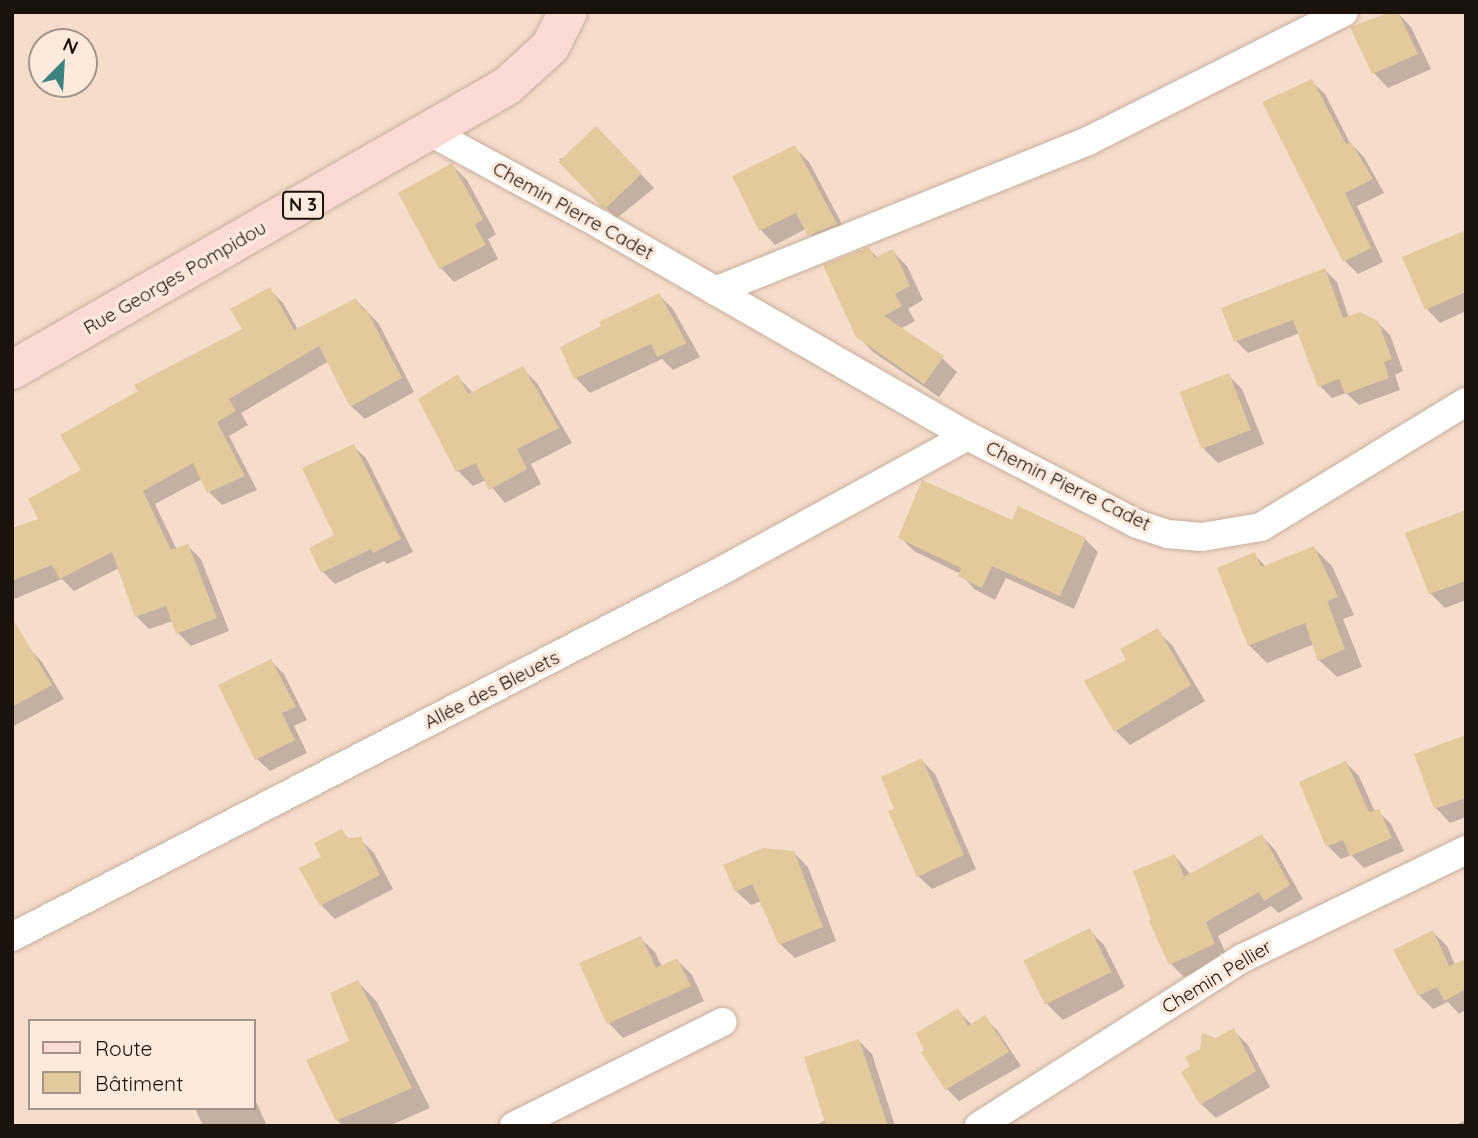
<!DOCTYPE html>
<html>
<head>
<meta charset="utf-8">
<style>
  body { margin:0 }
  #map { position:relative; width:1478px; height:1138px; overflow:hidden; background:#f5dccb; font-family:Quicksand,sans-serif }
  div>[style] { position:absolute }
  .shadow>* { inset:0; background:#0003 }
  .building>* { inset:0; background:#e2ca9c; transform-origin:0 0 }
  .roads { filter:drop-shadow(0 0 2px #c6af9e) drop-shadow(0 0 2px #c6af9e) }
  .street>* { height:28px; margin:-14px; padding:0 14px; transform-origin:14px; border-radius:14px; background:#fff }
  .primary>* { height:38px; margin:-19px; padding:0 19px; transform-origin:19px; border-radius:19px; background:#fedad4 }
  span { translate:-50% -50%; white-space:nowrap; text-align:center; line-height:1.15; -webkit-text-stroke:7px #feeadc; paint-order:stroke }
  .shield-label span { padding:2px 5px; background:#feeadc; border:2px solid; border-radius:5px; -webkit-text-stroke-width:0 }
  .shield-label { font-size:18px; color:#1b120c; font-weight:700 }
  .street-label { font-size:19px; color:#1b120c }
  .frame { position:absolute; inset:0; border:14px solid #1b120c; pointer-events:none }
  .legend { position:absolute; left:28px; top:1019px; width:228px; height:91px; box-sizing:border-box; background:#feeadc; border:2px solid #a39489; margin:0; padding:9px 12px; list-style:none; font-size:21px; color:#1b120c }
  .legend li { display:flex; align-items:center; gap:14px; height:35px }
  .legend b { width:35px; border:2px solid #a39489 }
  .north { position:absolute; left:28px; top:28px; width:70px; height:70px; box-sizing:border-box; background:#feeadc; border:2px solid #a39489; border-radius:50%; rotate:24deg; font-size:19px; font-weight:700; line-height:28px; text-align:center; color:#1b120c }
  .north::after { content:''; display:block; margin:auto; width:24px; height:32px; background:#3c8481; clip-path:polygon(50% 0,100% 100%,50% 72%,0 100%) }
</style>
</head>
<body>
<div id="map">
  <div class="shadow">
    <div style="clip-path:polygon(1397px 12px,1411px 27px,1431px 69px,1388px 88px,1374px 73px)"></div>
    <div style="clip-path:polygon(1311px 81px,1325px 94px,1350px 143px,1364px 157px,1384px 193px,1357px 206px,1383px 262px,1358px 274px,1345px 261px)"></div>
    <div style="clip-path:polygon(610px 141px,654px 188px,616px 219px,559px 159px)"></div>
    <div style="clip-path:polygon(794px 147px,809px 162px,850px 239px,824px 249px,806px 229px,775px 245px,761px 230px,735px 177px)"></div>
    <div style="clip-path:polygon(453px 166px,467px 180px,496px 234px,488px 239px,498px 259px,454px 282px,441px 268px,400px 194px)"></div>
    <div style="clip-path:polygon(1466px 232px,1466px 311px,1440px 323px,1427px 309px)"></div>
    <div style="clip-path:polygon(869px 249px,878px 258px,892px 251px,907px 266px,923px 300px,908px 309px,915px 321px,900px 329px,942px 358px,957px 372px,939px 397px,873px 352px,858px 336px)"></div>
    <div style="clip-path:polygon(1325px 270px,1337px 282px,1349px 318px,1377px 322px,1390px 335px,1403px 371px,1395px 375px,1400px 390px,1359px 405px,1346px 393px,1332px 398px,1320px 386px,1300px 333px,1248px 353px,1236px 341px)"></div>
    <div style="clip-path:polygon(270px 290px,283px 303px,298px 330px,356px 300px,379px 324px,414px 392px,365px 419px,351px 406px,329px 361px,241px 413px,248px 425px,229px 436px,257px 490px,222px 505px,209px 492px,202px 479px,155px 504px,177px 550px,188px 546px,201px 559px,229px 631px,191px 646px,178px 633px,173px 621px,149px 629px,136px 616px,119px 568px,74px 591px,62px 579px,12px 600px,12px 530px,40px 520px,84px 471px,244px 329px)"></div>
    <div style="clip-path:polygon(659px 295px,673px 309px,700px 357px,673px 370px,662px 359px,590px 393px,576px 378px,563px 348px)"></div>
    <div style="clip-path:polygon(522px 368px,537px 383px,572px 443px,531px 464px,541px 484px,505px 503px,486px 480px,473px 486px,458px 471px,421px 400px,458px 377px,473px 393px)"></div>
    <div style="clip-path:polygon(1228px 375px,1242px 389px,1264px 444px,1218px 463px,1204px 449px)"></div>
    <div style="clip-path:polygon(353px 446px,366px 458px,413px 552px,387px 564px,384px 561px,335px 584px,323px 572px,337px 535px)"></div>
    <div style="clip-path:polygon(1466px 514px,1466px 600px,1445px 608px,1430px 593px)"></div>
    <div style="clip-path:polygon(1013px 522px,1085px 539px,1098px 552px,1074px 609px,1006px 578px,995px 600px,974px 589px,961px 574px,914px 551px,901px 538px)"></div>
    <div style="clip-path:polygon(1314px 548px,1332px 566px,1354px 615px,1343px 619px,1362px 667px,1337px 677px,1319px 660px,1314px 644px,1267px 663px,1249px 645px,1254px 554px,1266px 567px)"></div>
    <div style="clip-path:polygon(1157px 631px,1172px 645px,1205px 701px,1130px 745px,1115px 730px)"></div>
    <div style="clip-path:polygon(29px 648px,42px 662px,64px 699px,12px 727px,12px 657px)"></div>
    <div style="clip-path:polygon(271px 661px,284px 674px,307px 720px,294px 726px,307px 753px,270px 771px,257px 759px)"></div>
    <div style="clip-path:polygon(1466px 737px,1466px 817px,1450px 823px,1436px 808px)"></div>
    <div style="clip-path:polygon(921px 760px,935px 774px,976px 869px,932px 889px,918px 876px,897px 810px)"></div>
    <div style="clip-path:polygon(1346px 763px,1359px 776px,1375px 812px,1378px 811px,1391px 824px,1404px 851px,1364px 868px,1351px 855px,1341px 859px,1328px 846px)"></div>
    <div style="clip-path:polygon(342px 831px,350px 840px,360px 839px,374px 853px,393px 889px,335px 919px,321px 905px,323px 858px)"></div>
    <div style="clip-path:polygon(1262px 836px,1275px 850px,1303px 899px,1279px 913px,1271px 906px,1218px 936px,1228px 958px,1184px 977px,1171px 964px,1175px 856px,1191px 875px)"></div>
    <div style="clip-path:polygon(793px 852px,808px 867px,836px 941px,795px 958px,780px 944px,762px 901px,751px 905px,736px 891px)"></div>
    <div style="clip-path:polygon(1089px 930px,1104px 945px,1125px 987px,1063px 1020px,1048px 1005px,1027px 963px)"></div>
    <div style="clip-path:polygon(1433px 932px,1447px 946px,1455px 965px,1466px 961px,1466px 1010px,1459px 1014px,1448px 1002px,1433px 1009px,1419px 995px)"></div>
    <div style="clip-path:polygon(640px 938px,655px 952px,662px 967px,677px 960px,692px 975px,704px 1001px,623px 1038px,609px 1023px,581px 964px)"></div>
    <div style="clip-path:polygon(358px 982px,377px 1002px,430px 1108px,389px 1126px,343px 1126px,337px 1120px)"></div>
    <div style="clip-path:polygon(957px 1010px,972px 1025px,984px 1017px,997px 1030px,1021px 1066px,959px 1101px,946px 1088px)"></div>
    <div style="clip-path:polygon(1234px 1031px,1248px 1045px,1270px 1087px,1216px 1118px,1201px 1104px,1217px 1040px)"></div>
    <div style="clip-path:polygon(859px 1041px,872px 1054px,895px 1126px,814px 1126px,826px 1120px)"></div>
    <div style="clip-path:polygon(254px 1097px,267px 1126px,203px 1126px,195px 1108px,254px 1108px)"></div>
    <div style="clip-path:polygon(1464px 1121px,1466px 1126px,1454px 1126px)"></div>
  </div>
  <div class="building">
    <div style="clip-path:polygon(1391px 12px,1398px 12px,1418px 54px,1372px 74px,1350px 27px)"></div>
    <div style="clip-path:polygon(1312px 79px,1346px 144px,1351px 142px,1373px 179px,1345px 193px,1371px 248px,1343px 262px,1262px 102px)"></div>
    <div style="left:596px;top:126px;width:66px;height:52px;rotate:46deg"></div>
    <div style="clip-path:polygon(795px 145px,837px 224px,808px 236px,796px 213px,759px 231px,732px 176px)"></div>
    <div style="clip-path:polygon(452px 163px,483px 219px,475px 225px,486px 245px,439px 269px,398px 193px)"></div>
    <div style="clip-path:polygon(1466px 230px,1466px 292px,1425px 310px,1402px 257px)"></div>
    <div style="clip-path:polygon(869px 247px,875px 258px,893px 249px,910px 286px,895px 294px,902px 306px,884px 316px,944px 356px,924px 384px,856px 337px,823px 265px)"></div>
    <div style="clip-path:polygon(1325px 268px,1343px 318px,1360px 312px,1378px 321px,1392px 359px,1384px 362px,1389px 378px,1345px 394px,1339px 379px,1318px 387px,1293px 320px,1234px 342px,1221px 308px)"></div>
    <div style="clip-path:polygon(270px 287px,294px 330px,356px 298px,363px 310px,366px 309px,402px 378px,350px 407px,319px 346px,229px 399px,236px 411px,217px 422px,245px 476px,207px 493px,193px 463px,143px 491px,171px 550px,188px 544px,217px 618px,176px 634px,166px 606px,135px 617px,112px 552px,60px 579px,52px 565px,12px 581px,12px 528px,38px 519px,28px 499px,81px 470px,60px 435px,138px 391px,134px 385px,242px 329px,230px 309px)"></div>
    <div style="clip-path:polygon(659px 293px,687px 343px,657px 357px,651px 344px,574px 379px,560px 347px,601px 326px,599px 322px)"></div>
    <div style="clip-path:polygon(523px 366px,559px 428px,517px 449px,527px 469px,489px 490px,476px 463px,456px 472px,418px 399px,458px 374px,468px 394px)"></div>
    <div style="left:1229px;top:373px;width:61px;height:53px;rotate:69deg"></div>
    <div style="clip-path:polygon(354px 444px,401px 539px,373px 553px,371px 549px,321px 573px,309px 548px,334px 535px,302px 468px)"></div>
    <div style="clip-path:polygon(922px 480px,1012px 520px,1018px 506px,1086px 538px,1060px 596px,992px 566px,982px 588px,958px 576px,961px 568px,898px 538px)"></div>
    <div style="clip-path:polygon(1466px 510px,1466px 581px,1429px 594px,1405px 533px)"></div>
    <div style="clip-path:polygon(1314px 546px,1338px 597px,1327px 601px,1345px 649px,1318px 661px,1305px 623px,1248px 646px,1217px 568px,1255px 552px,1261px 567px)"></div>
    <div style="clip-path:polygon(12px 617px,52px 685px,12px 707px)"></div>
    <div style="clip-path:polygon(1158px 628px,1191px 685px,1114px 732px,1084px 681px,1126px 660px,1120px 649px)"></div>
    <div style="clip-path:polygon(271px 659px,296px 707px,282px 713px,295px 740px,255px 760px,218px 685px)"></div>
    <div style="clip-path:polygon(1466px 735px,1466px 798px,1434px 809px,1414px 754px)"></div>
    <div style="clip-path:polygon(922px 758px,964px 855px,917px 877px,888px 811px,894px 809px,881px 777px)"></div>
    <div style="clip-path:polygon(1346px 761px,1369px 812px,1379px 809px,1392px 838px,1350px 856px,1343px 840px,1326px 847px,1299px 782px)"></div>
    <div style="clip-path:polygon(342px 829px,347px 838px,361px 837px,380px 875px,320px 906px,299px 868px,321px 857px,314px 843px)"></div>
    <div style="clip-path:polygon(1262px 834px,1290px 885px,1264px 901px,1259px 892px,1206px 922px,1215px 944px,1169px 965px,1149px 921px,1151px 920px,1133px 871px,1175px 854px,1184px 877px)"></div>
    <div style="clip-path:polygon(763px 848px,794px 851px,823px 927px,779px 945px,752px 884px,735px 892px,723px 865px)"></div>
    <div style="left:1090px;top:928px;width:49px;height:74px;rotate:64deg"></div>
    <div style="clip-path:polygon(1433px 930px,1449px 966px,1466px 959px,1466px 989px,1444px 1001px,1437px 987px,1418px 996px,1393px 950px)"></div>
    <div style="clip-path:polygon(641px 936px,656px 968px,677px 958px,691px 986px,607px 1024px,579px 963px)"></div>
    <div style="clip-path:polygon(358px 980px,412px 1088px,336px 1121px,306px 1060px,349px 1041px,330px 993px)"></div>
    <div style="clip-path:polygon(958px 1008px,968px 1026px,985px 1015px,1009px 1052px,945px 1090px,921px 1052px,924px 1050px,916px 1033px)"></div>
    <div style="clip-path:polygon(1234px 1028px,1256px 1071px,1200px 1105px,1181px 1072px,1190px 1066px,1185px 1057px,1200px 1049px,1202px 1033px,1216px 1038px)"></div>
    <div style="clip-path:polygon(859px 1039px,888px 1126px,826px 1126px,804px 1057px)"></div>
  </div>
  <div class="roads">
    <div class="street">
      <div style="left:430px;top:132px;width:195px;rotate:28.5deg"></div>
      <div style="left:601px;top:225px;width:423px;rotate:29.9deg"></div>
      <div style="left:968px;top:436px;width:191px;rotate:27.5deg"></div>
      <div style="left:1137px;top:524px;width:33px;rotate:18deg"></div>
      <div style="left:1168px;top:534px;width:34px;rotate:5deg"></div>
      <div style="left:1202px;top:537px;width:60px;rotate:-9.6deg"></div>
      <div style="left:1261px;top:527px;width:240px;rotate:-31.4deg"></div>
      <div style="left:715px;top:291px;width:404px;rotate:-21.9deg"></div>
      <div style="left:1090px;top:140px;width:284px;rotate:-26.7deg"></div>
      <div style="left:12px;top:937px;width:800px;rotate:-27.3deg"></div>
      <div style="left:723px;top:570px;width:279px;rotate:-28.7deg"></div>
      <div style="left:514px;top:1126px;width:233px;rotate:-26.5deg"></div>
      <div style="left:979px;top:1126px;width:313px;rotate:-32.5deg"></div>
      <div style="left:1243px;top:958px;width:248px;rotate:-25.8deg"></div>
    </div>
    <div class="primary">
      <div style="left:12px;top:370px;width:571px;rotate:-29.84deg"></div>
      <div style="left:507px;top:86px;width:58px;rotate:-42.2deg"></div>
      <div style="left:550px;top:47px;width:39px;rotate:-63deg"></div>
    </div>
  </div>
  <div class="shield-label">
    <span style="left:303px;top:205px">N 3</span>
  </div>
  <div class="street-label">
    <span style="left:573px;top:211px;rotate:29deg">Chemin Pierre Cadet</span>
    <span style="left:175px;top:278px;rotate:-30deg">Rue Georges Pompidou</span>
    <span style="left:1068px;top:486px;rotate:26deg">Chemin Pierre Cadet</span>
    <span style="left:492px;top:690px;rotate:-27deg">Allée des Bleuets</span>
    <span style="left:1217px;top:977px;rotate:-31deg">Chemin Pellier</span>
  </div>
  <div class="frame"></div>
  <ul class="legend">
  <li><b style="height:9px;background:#fedad4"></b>Route</li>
  <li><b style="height:19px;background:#e2ca9c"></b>Bâtiment</li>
  </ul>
  <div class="north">N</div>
</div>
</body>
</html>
